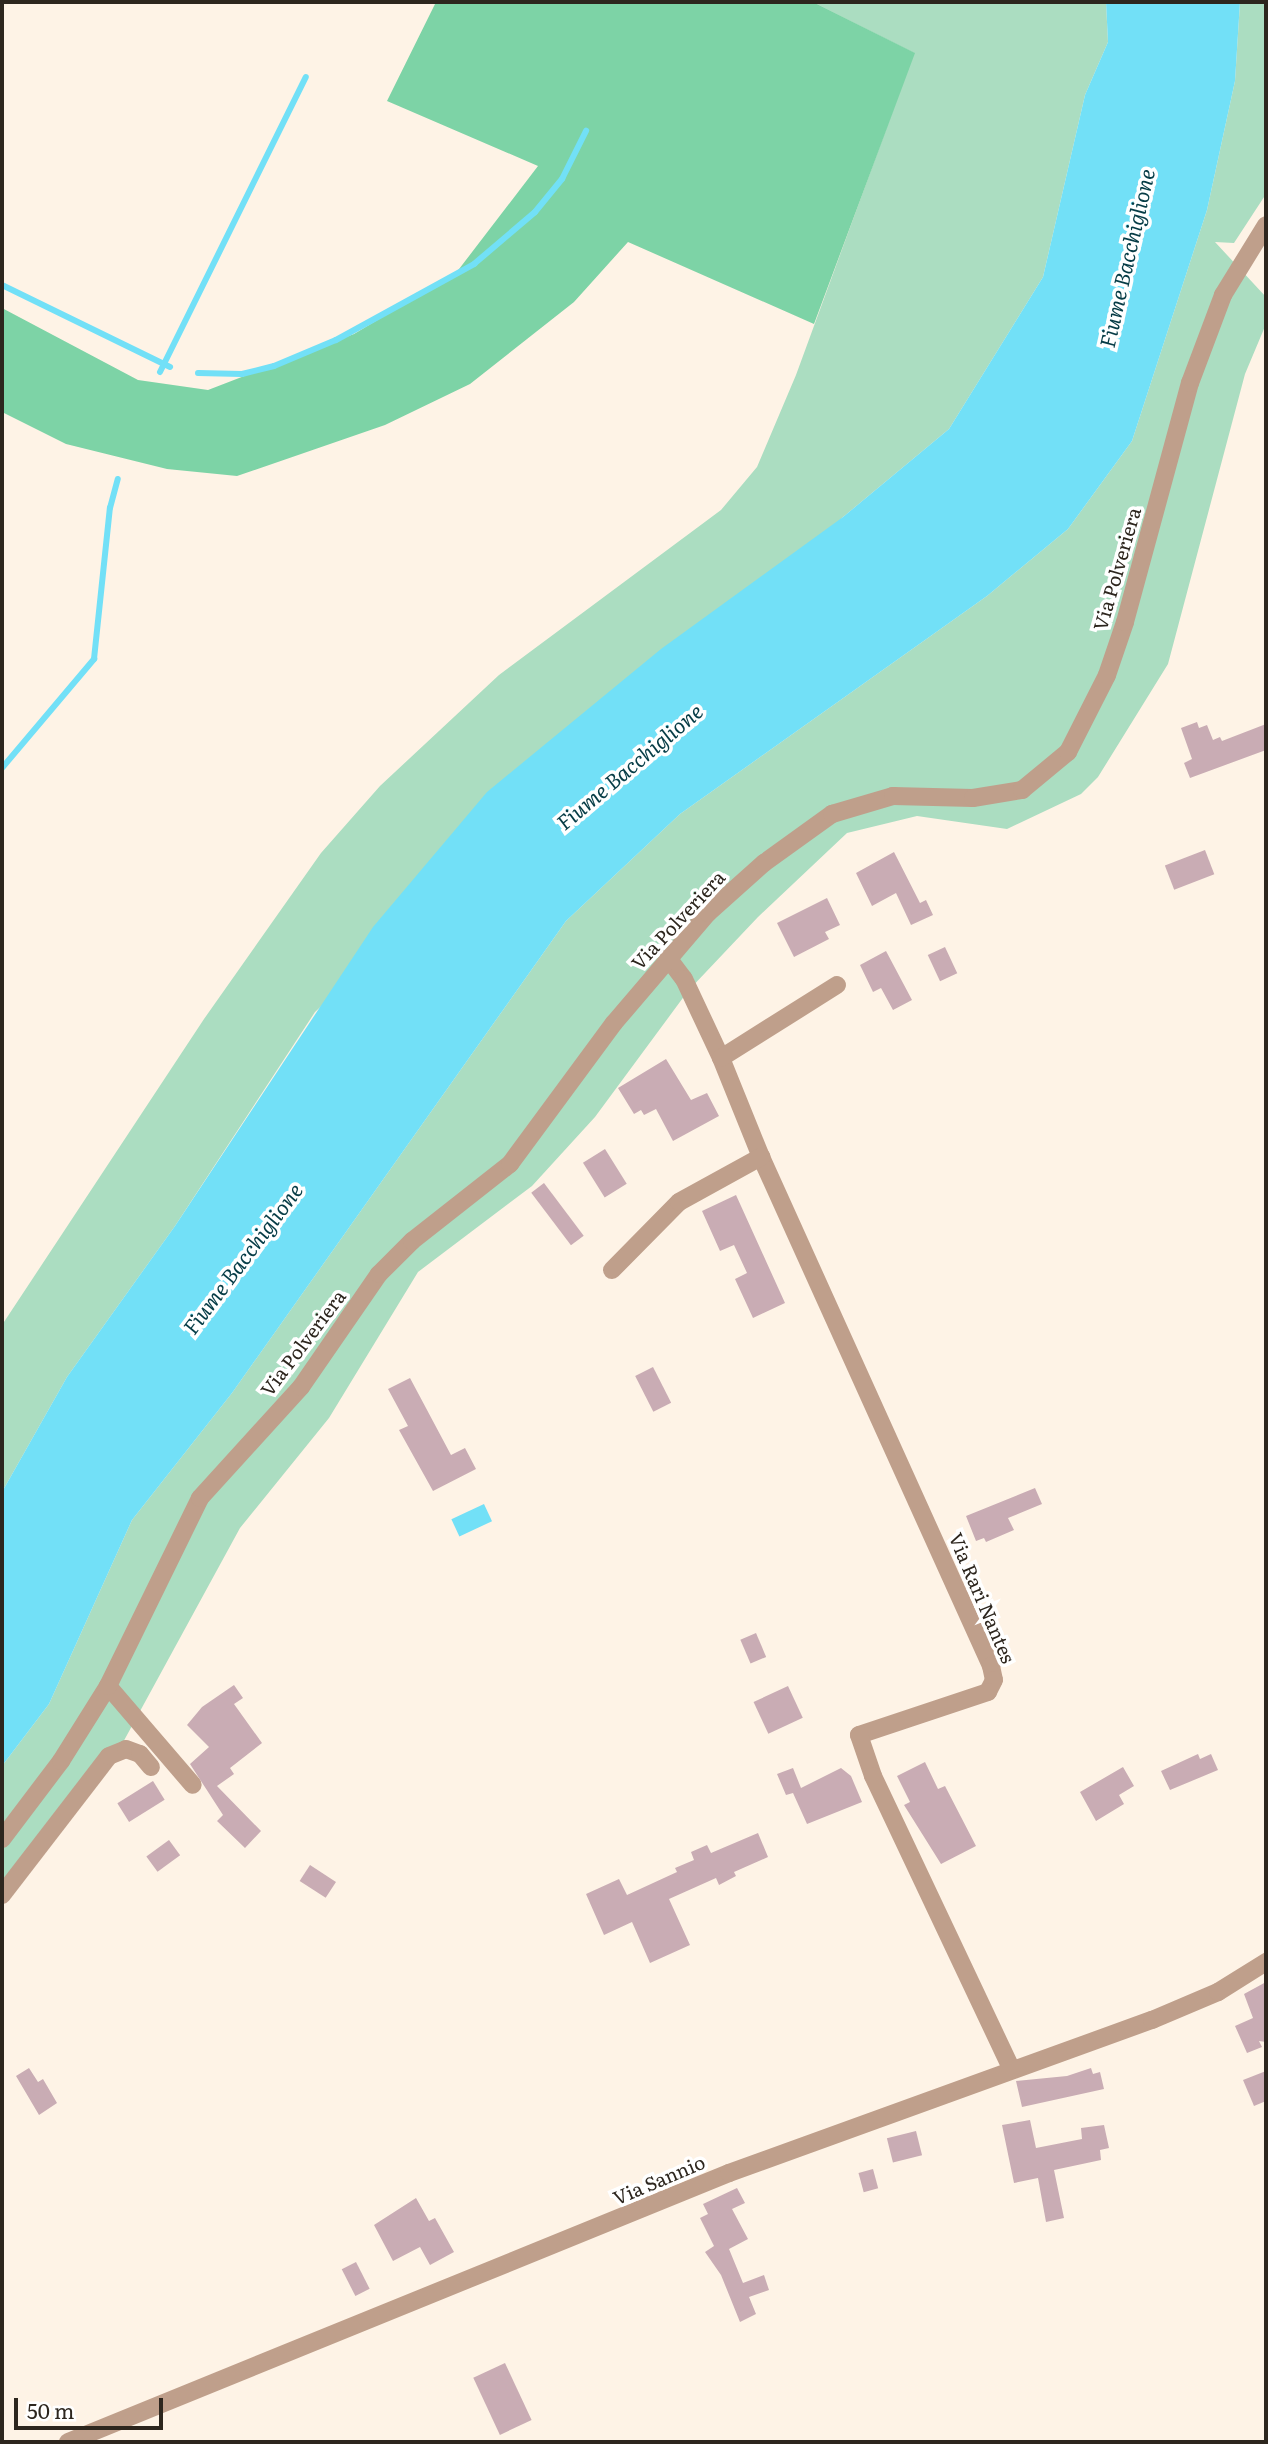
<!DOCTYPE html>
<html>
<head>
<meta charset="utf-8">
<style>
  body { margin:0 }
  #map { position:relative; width:1268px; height:2444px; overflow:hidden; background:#fef3e6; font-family:Literata,serif }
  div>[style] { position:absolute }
  .green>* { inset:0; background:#abddc1 }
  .forest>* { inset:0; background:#7dd3a6 }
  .water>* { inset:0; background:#72e0f7; transform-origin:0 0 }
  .stream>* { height:6px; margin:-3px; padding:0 3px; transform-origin:3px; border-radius:3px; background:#72e0f7 }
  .building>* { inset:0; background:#c9acb4; transform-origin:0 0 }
  .minor>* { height:18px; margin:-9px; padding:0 9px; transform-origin:9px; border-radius:9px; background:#bf9f8b }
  span { translate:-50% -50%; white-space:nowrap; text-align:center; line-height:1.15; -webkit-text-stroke:7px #fff; paint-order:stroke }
  .street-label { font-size:19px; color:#2d261e }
  .water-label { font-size:21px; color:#063c46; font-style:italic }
  .frame { position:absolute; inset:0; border:4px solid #2d261e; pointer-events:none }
  .scale { position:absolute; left:14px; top:2398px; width:149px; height:32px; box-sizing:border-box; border:4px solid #2d261e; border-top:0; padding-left:9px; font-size:21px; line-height:24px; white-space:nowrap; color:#2d261e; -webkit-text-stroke:5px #fff; paint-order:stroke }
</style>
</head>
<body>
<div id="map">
  <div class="green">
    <div style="clip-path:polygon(813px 2px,1106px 2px,1108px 42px,1085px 95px,1043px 277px,949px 429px,843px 517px,315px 1012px,175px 1226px,67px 1377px,2px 1492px,2px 1325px,204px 1019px,321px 853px,380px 786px,499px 675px,721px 510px,757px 467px,796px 375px,914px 53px)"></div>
    <div style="clip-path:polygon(1240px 2px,1266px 2px,1266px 194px,1234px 243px,1215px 242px,1266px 297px,1266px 324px,1245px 374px,1168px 664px,1098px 777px,1081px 794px,1007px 829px,917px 816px,847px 833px,758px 917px,688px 991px,595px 1117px,532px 1186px,418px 1272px,329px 1418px,240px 1528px,115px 1757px,2px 1903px,2px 1766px,49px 1704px,132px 1520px,232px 1393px,566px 921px,680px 814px,987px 596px,1068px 529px,1132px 441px,1207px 210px,1235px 81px)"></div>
  </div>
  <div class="forest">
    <div style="clip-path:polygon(436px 2px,813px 2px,915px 53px,814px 324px,628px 242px,574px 302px,470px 384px,385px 425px,237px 476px,167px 469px,66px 444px,2px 412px,2px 308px,138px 380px,208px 390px,354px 334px,456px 273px,538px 166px,387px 101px)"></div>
  </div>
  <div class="water">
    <div style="clip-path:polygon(1106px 2px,1240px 2px,1235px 81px,1207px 210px,1132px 441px,1068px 529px,987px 596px,680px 814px,566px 921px,232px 1393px,132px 1520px,49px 1704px,2px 1766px,2px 1492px,67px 1377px,175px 1226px,373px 927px,487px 792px,661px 649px,843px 517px,949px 429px,1043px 277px,1085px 95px,1108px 42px)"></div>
    <div style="left:484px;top:1504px;width:19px;height:36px;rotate:65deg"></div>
  </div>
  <div class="stream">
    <div style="left:2px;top:285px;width:187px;rotate:26deg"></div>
    <div style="left:160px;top:372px;width:329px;rotate:-63.7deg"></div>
    <div style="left:198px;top:373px;width:44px;rotate:1.3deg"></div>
    <div style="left:242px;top:374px;width:33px;rotate:-14deg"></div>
    <div style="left:274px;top:366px;width:67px;rotate:-22.8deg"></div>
    <div style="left:336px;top:340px;width:158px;rotate:-28.8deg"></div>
    <div style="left:474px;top:264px;width:80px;rotate:-40.4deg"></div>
    <div style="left:535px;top:212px;width:43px;rotate:-50.7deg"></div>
    <div style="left:562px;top:179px;width:54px;rotate:-63.4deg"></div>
    <div style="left:2px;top:768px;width:143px;rotate:-49.8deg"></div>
    <div style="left:94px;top:659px;width:152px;rotate:-84deg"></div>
    <div style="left:110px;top:508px;width:30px;rotate:-75deg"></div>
  </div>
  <div class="building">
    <div style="clip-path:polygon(1197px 722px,1199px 728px,1207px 725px,1213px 740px,1220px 737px,1222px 741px,1266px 724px,1266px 750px,1190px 778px,1184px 763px,1192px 759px,1181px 728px)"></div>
    <div style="left:1205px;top:850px;width:26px;height:43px;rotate:69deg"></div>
    <div style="clip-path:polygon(894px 852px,920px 903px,926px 900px,933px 915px,911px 925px,896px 893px,872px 906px,856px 873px)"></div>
    <div style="clip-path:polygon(827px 898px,840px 925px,825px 932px,829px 939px,794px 957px,777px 923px)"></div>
    <div style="left:945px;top:947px;width:29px;height:19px;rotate:65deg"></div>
    <div style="clip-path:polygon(886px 951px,912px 1000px,893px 1010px,881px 988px,873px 992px,860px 965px)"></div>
    <div style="clip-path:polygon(666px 1059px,691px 1100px,707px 1093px,719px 1116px,673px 1141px,656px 1109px,644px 1115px,641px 1110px,634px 1114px,618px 1088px)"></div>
    <div style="left:605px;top:1149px;width:41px;height:26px;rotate:58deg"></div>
    <div style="left:544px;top:1183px;width:66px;height:16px;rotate:53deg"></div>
    <div style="clip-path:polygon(736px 1195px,785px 1303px,753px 1318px,735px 1279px,747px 1273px,734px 1245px,720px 1251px,702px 1211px)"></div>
    <div style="left:653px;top:1367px;width:40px;height:20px;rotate:63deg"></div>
    <div style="clip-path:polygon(410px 1378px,451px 1455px,465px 1448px,476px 1469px,433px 1491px,399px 1430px,408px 1426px,388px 1389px)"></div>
    <div style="clip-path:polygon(1035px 1488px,1042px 1504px,1008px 1518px,1014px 1530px,986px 1542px,984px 1538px,976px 1541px,966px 1516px)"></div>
    <div style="left:756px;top:1633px;width:26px;height:17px;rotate:67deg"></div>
    <div style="clip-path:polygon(234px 1685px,243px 1698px,234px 1704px,262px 1743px,230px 1768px,234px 1774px,217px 1786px,261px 1831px,245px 1848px,217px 1821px,223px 1815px,190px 1764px,209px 1747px,187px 1725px,202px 1707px)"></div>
    <div style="left:788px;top:1686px;width:35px;height:38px;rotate:65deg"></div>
    <div style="clip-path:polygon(1198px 1754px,1200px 1759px,1211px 1754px,1218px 1770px,1170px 1790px,1161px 1771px)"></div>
    <div style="clip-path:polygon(925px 1762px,938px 1789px,945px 1786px,976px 1846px,941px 1864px,904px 1805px,910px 1802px,897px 1776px)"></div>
    <div style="clip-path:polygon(1123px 1767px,1134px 1786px,1119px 1795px,1124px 1804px,1096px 1821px,1080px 1792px)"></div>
    <div style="clip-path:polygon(793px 1768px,801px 1788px,841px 1768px,851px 1776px,862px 1802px,807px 1824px,793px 1793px,786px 1795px,777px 1774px)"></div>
    <div style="left:153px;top:1781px;width:22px;height:42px;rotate:58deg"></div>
    <div style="clip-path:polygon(758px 1833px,768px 1857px,734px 1872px,736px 1876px,719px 1885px,716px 1878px,669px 1899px,690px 1945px,650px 1963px,632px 1922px,604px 1935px,586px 1894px,619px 1879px,627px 1895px,677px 1872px,675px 1868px,694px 1860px,691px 1852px,707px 1845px,711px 1853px)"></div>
    <div style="left:169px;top:1840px;width:19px;height:28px;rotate:54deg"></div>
    <div style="left:310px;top:1865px;width:31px;height:19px;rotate:33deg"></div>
    <div style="clip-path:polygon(1266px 1982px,1266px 2042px,1259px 2041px,1262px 2047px,1247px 2053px,1235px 2026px,1253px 2018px,1244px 1994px)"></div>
    <div style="clip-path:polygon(29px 2068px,38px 2082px,43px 2079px,57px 2103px,39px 2115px,16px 2076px)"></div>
    <div style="clip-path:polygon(1091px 2068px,1093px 2074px,1100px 2072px,1104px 2089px,1022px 2107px,1016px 2081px,1067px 2076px)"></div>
    <div style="clip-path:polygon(1266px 2071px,1266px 2101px,1254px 2106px,1243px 2080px)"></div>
    <div style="clip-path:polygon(1030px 2120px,1036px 2148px,1082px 2139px,1081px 2128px,1104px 2125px,1109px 2148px,1100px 2150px,1101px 2160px,1054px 2170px,1064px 2218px,1046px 2222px,1038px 2178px,1014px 2183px,1002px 2125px)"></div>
    <div style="left:916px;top:2131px;width:25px;height:30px;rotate:76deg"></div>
    <div style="left:873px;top:2169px;width:20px;height:15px;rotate:75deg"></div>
    <div style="clip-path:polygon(737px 2188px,745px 2203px,732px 2209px,748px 2239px,729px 2249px,743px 2283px,764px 2275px,769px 2290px,749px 2297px,756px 2314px,740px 2322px,721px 2275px,705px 2252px,714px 2246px,700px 2218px,708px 2214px,703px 2204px)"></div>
    <div style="clip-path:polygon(416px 2198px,429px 2221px,435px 2218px,454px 2252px,430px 2265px,420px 2247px,393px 2261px,374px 2225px)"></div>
    <div style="left:356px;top:2262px;width:30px;height:16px;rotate:63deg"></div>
    <div style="left:505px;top:2363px;width:63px;height:35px;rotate:65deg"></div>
  </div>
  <div class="minor">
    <div style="left:668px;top:958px;width:26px;rotate:53deg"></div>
    <div style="left:684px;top:979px;width:87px;rotate:64.9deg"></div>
    <div style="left:721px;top:1058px;width:107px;rotate:68deg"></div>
    <div style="left:761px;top:1157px;width:559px;rotate:65.68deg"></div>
    <div style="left:991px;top:1666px;width:14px;rotate:78deg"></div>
    <div style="left:994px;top:1680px;width:13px;rotate:117deg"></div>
    <div style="left:988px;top:1692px;width:136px;rotate:161.6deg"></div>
    <div style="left:859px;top:1735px;width:43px;rotate:71.1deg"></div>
    <div style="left:873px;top:1776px;width:325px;rotate:64.7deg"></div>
    <div style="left:721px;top:1058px;width:137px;rotate:-32.2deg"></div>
    <div style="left:612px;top:1270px;width:95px;rotate:-45.4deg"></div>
    <div style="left:679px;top:1202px;width:94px;rotate:-28.8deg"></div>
    <div style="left:108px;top:1686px;width:130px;rotate:49.4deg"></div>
    <div style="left:2px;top:1839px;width:98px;rotate:-52.9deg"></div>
    <div style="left:61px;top:1761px;width:89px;rotate:-57.9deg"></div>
    <div style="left:108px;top:1686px;width:209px;rotate:-63.9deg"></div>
    <div style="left:200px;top:1498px;width:150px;rotate:-47.7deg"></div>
    <div style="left:301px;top:1387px;width:137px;rotate:-55.4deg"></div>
    <div style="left:379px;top:1274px;width:47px;rotate:-45deg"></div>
    <div style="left:412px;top:1241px;width:125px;rotate:-38.2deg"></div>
    <div style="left:510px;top:1164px;width:175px;rotate:-53.6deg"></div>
    <div style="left:614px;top:1023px;width:145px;rotate:-49.5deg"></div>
    <div style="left:708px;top:913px;width:75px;rotate:-41.8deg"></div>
    <div style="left:764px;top:863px;width:84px;rotate:-35.8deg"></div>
    <div style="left:832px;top:814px;width:64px;rotate:-16.4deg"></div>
    <div style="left:893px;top:796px;width:80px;rotate:1.4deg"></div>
    <div style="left:973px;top:798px;width:50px;rotate:-9.3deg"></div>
    <div style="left:1022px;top:790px;width:60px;rotate:-39.6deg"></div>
    <div style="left:1068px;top:752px;width:86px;rotate:-63.1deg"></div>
    <div style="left:1107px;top:675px;width:56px;rotate:-71.2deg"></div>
    <div style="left:1125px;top:622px;width:248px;rotate:-74.8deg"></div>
    <div style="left:1190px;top:383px;width:94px;rotate:-69.4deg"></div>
    <div style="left:1223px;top:295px;width:82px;rotate:-58.4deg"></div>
    <div style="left:2px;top:1895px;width:175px;rotate:-52.4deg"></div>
    <div style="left:109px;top:1756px;width:18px;rotate:-22deg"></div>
    <div style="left:126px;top:1749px;width:15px;rotate:20deg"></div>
    <div style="left:140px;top:1754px;width:17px;rotate:50deg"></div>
    <div style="left:68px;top:2442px;width:714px;rotate:-22.14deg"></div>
    <div style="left:729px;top:2173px;width:450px;rotate:-19.9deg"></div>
    <div style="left:1152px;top:2020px;width:72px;rotate:-23deg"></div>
    <div style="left:1218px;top:1992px;width:57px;rotate:-32deg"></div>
  </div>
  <div class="street-label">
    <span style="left:1117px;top:569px;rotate:-74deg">Via Polveriera</span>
    <span style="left:678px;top:920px;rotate:-47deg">Via Polveriera</span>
    <span style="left:303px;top:1343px;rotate:-53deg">Via Polveriera</span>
    <span style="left:982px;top:1598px;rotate:67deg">Via Rari Nantes</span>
    <span style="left:659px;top:2180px;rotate:-23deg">Via Sannio</span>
  </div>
  <div class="water-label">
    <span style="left:1126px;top:258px;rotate:-77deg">Fiume Bacchiglione</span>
    <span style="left:629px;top:766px;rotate:-40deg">Fiume Bacchiglione</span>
    <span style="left:242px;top:1258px;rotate:-53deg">Fiume Bacchiglione</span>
  </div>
  <div class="frame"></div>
  <div class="scale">50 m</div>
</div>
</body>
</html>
